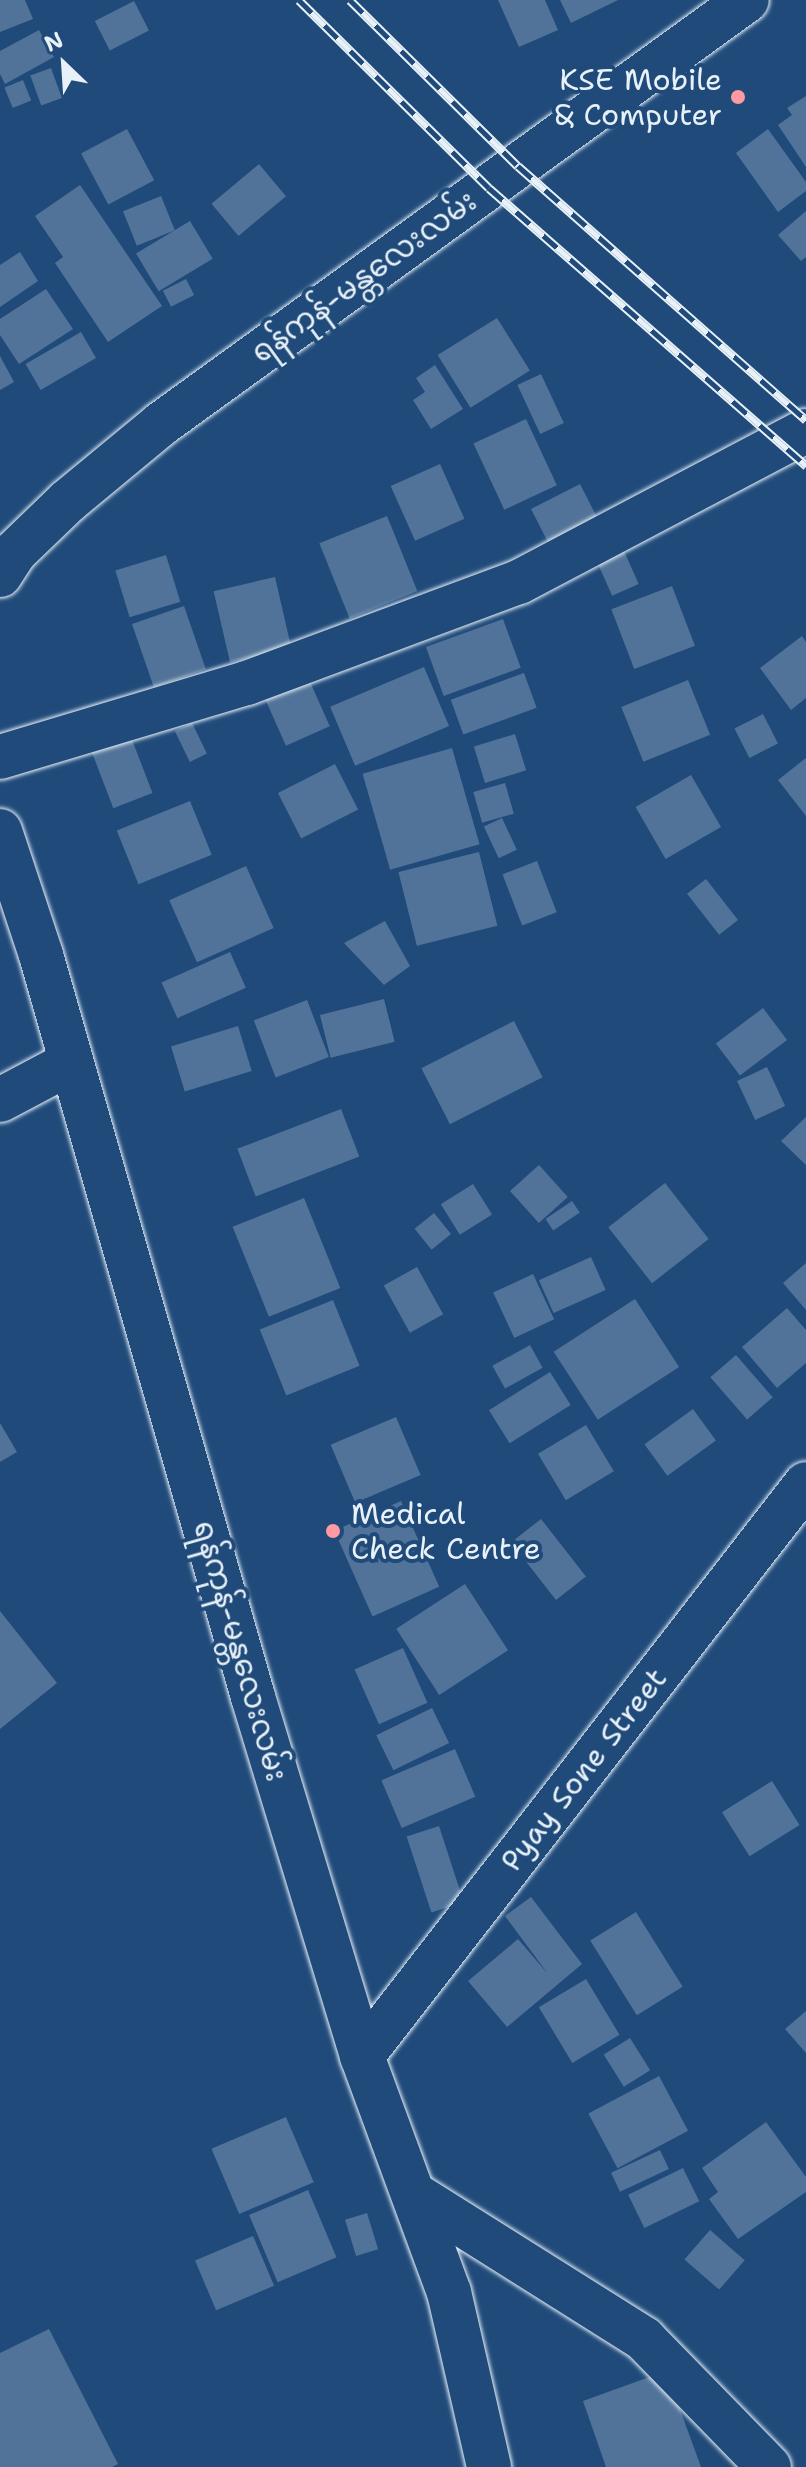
<!DOCTYPE html>
<html>
<head>
<meta charset="utf-8">
<style>
  body { margin:0 }
  #map { position:relative; width:806px; height:2467px; overflow:hidden; background:#1f4a7a; font-family:"Shantell Sans","Noto Sans Myanmar",sans-serif }
  div>[style] { position:absolute }
  .building>* { inset:0; background:#517399; transform-origin:0 0 }
  .roads { filter:drop-shadow(0 0 2px #e8f1f8) drop-shadow(0 0 2px #e8f1f8) }
  .minor>* { height:44px; margin:-22px; padding:0 22px; transform-origin:22px; border-radius:22px; background:#1f4a7a }
  .primary>* { height:44px; margin:-22px; padding:0 22px; transform-origin:22px; border-radius:22px; background:#1f4a7a }
  .rail>* { height:9px; margin-top:-4.5px; transform-origin:0; background:repeating-linear-gradient(90deg,#1f4a7a 0 18px,#e8f1f8 0 36px); box-sizing:border-box; border-block:2px solid #e8f1f8 }
  .dots>* { width:22px; height:22px; translate:-50% -50%; box-sizing:border-box; border:4px solid #1f4a7a; border-radius:50% }
  span { translate:-50% -50%; white-space:nowrap; text-align:center; line-height:1.15; -webkit-text-stroke:8px #1f4a7a; paint-order:stroke }
  .poi-label { font-size:30px; color:#e8f1f8 }
  .right { translate:-100% -50%; text-align:right }
  .left { translate:0 -50%; text-align:left }
  .street-label { font-size:30px; color:#e8f1f8 }
  .north { position:absolute; left:24px; top:24px; width:80px; height:80px; -webkit-text-stroke:6px #1f4a7a; paint-order:stroke; rotate:335deg; font-size:22px; font-weight:700; line-height:32px; text-align:center; color:#e8f1f8 }
  .north::after { content:''; display:block; margin:auto; width:28px; height:36px; background:#e8f1f8; clip-path:polygon(50% 0,100% 100%,50% 72%,0 100%) }
</style>
</head>
<body>
<div id="map">
  <div class="building">
    <div style="clip-path:polygon(0 0,25px 0,33px 19px,0 32px)"></div>
    <div style="clip-path:polygon(498px 0,545px 0,558px 30px,519px 47px)"></div>
    <div style="clip-path:polygon(560px 0,618px 0,571px 23px)"></div>
    <div style="left:134px;top:1px;width:33px;height:44px;rotate:63deg"></div>
    <div style="clip-path:polygon(39px 30px,54px 57px,5px 84px,0 74px,0 51px)"></div>
    <div style="left:51px;top:68px;width:32px;height:22px;rotate:70deg"></div>
    <div style="left:23px;top:80px;width:22px;height:20px;rotate:68deg"></div>
    <div style="clip-path:polygon(806px 96px,806px 167px,778px 125px,792px 115px,787px 108px)"></div>
    <div style="left:127px;top:129px;width:58px;height:52px;rotate:62deg"></div>
    <div style="clip-path:polygon(768px 129px,806px 182px,806px 191px,778px 212px,736px 153px)"></div>
    <div style="left:259px;top:164px;width:42px;height:62px;rotate:50deg"></div>
    <div style="clip-path:polygon(80px 185px,162px 306px,108px 342px,55px 263px,63px 257px,35px 216px)"></div>
    <div style="left:161px;top:196px;width:37px;height:41px;rotate:68deg"></div>
    <div style="clip-path:polygon(806px 211px,806px 257px,801px 261px,778px 235px)"></div>
    <div style="left:190px;top:221px;width:44px;height:63px;rotate:59deg"></div>
    <div style="clip-path:polygon(20px 252px,38px 281px,0 307px,0 265px)"></div>
    <div style="left:186px;top:279px;width:18px;height:26px;rotate:63deg"></div>
    <div style="clip-path:polygon(46px 289px,73px 329px,19px 364px,0 335px,0 319px)"></div>
    <div style="left:497px;top:318px;width:62px;height:70px;rotate:58deg"></div>
    <div style="left:81px;top:332px;width:30px;height:64px;rotate:60deg"></div>
    <div style="clip-path:polygon(0 356px,14px 382px,0 390px)"></div>
    <div style="clip-path:polygon(435px 365px,463px 409px,431px 429px,413px 400px,425px 392px,416px 378px)"></div>
    <div style="left:541px;top:374px;width:54px;height:26px;rotate:65deg"></div>
    <div style="left:526px;top:419px;width:73px;height:58px;rotate:65deg"></div>
    <div style="left:440px;top:464px;width:60px;height:54px;rotate:66deg"></div>
    <div style="left:580px;top:484px;width:40px;height:55px;rotate:63deg"></div>
    <div style="left:387px;top:516px;width:81px;height:73px;rotate:68deg"></div>
    <div style="left:624px;top:551px;width:36px;height:29px;rotate:66deg"></div>
    <div style="left:166px;top:555px;width:49px;height:53px;rotate:73deg"></div>
    <div style="left:275px;top:577px;width:73px;height:63px;rotate:77deg"></div>
    <div style="left:672px;top:586px;width:64px;height:65px;rotate:69deg"></div>
    <div style="left:184px;top:606px;width:67px;height:55px;rotate:71deg"></div>
    <div style="left:503px;top:619px;width:52px;height:82px;rotate:70deg"></div>
    <div style="clip-path:polygon(802px 636px,806px 642px,806px 698px,791px 710px,760px 668px)"></div>
    <div style="left:424px;top:667px;width:64px;height:102px;rotate:67deg"></div>
    <div style="left:524px;top:673px;width:37px;height:78px;rotate:70deg"></div>
    <div style="left:307px;top:675px;width:56px;height:48px;rotate:66deg"></div>
    <div style="left:688px;top:680px;width:59px;height:72px;rotate:68deg"></div>
    <div style="left:763px;top:714px;width:33px;height:32px;rotate:63deg"></div>
    <div style="left:192px;top:723px;width:34px;height:19px;rotate:64deg"></div>
    <div style="left:126px;top:724px;width:74px;height:42px;rotate:69deg"></div>
    <div style="left:515px;top:734px;width:38px;height:43px;rotate:73deg"></div>
    <div style="left:452px;top:748px;width:100px;height:93px;rotate:74deg"></div>
    <div style="clip-path:polygon(806px 758px,806px 816px,778px 780px)"></div>
    <div style="left:335px;top:764px;width:51px;height:64px;rotate:63deg"></div>
    <div style="left:691px;top:775px;width:60px;height:64px;rotate:60deg"></div>
    <div style="left:505px;top:783px;width:32px;height:33px;rotate:74deg"></div>
    <div style="left:190px;top:801px;width:58px;height:79px;rotate:68deg"></div>
    <div style="left:502px;top:818px;width:35px;height:20px;rotate:65deg"></div>
    <div style="left:479px;top:852px;width:76px;height:83px;rotate:76deg"></div>
    <div style="left:537px;top:861px;width:55px;height:37px;rotate:69deg"></div>
    <div style="left:246px;top:866px;width:68px;height:84px;rotate:66deg"></div>
    <div style="left:706px;top:879px;width:52px;height:24px;rotate:52deg"></div>
    <div style="clip-path:polygon(385px 921px,410px 966px,384px 985px,344px 943px)"></div>
    <div style="left:230px;top:952px;width:39px;height:75px;rotate:66deg"></div>
    <div style="left:384px;top:999px;width:44px;height:66px;rotate:76deg"></div>
    <div style="left:307px;top:1000px;width:61px;height:57px;rotate:69deg"></div>
    <div style="left:763px;top:1008px;width:40px;height:59px;rotate:53deg"></div>
    <div style="left:514px;top:1021px;width:63px;height:104px;rotate:63deg"></div>
    <div style="left:238px;top:1026px;width:47px;height:70px;rotate:73deg"></div>
    <div style="left:767px;top:1067px;width:43px;height:33px;rotate:65deg"></div>
    <div style="left:341px;top:1109px;width:51px;height:111px;rotate:69deg"></div>
    <div style="clip-path:polygon(806px 1117px,806px 1165px,781px 1141px)"></div>
    <div style="left:539px;top:1165px;width:43px;height:39px;rotate:48deg"></div>
    <div style="left:665px;top:1183px;width:71px;height:72px;rotate:52deg"></div>
    <div style="left:473px;top:1184px;width:36px;height:38px;rotate:58deg"></div>
    <div style="left:304px;top:1198px;width:97px;height:77px;rotate:68deg"></div>
    <div style="left:572px;top:1201px;width:14px;height:32px;rotate:56deg"></div>
    <div style="left:434px;top:1213px;width:27px;height:25px;rotate:51deg"></div>
    <div style="left:591px;top:1257px;width:36px;height:57px;rotate:66deg"></div>
    <div style="clip-path:polygon(806px 1263px,806px 1310px,783px 1283px)"></div>
    <div style="left:417px;top:1267px;width:54px;height:38px;rotate:61deg"></div>
    <div style="left:533px;top:1274px;width:50px;height:44px;rotate:65deg"></div>
    <div style="left:635px;top:1299px;width:81px;height:97px;rotate:57deg"></div>
    <div style="left:333px;top:1300px;width:71px;height:79px;rotate:68deg"></div>
    <div style="clip-path:polygon(787px 1308px,806px 1330px,806px 1363px,777px 1388px,742px 1347px)"></div>
    <div style="left:530px;top:1345px;width:26px;height:43px;rotate:61deg"></div>
    <div style="left:736px;top:1355px;width:56px;height:34px;rotate:49deg"></div>
    <div style="left:550px;top:1372px;width:39px;height:72px;rotate:58deg"></div>
    <div style="left:693px;top:1409px;width:39px;height:60px;rotate:54deg"></div>
    <div style="left:396px;top:1417px;width:63px;height:71px;rotate:67deg"></div>
    <div style="clip-path:polygon(0 1423px,17px 1452px,0 1462px)"></div>
    <div style="left:586px;top:1425px;width:54px;height:56px;rotate:59deg"></div>
    <div style="left:401px;top:1501px;width:94px;height:73px;rotate:66deg"></div>
    <div style="left:541px;top:1519px;width:73px;height:38px;rotate:52deg"></div>
    <div style="left:465px;top:1584px;width:79px;height:82px;rotate:57deg"></div>
    <div style="clip-path:polygon(0 1611px,57px 1683px,0 1729px)"></div>
    <div style="left:403px;top:1648px;width:60px;height:53px;rotate:66deg"></div>
    <div style="left:432px;top:1708px;width:39px;height:62px;rotate:64deg"></div>
    <div style="left:455px;top:1749px;width:52px;height:80px;rotate:67deg"></div>
    <div style="left:772px;top:1781px;width:52px;height:59px;rotate:58deg"></div>
    <div style="left:439px;top:1826px;width:80px;height:34px;rotate:72deg"></div>
    <div style="clip-path:polygon(531px 1897px,582px 1964px,507px 2027px,468px 1981px,518px 1939px,548px 1974px,505px 1916px)"></div>
    <div style="left:636px;top:1912px;width:88px;height:54px;rotate:58deg"></div>
    <div style="left:586px;top:1979px;width:65px;height:55px;rotate:59deg"></div>
    <div style="clip-path:polygon(806px 2011px,806px 2053px,785px 2029px)"></div>
    <div style="left:630px;top:2038px;width:38px;height:31px;rotate:58deg"></div>
    <div style="left:659px;top:2076px;width:62px;height:80px;rotate:62deg"></div>
    <div style="left:286px;top:2117px;width:71px;height:81px;rotate:67deg"></div>
    <div style="clip-path:polygon(766px 2122px,806px 2177px,806px 2192px,738px 2239px,709px 2199px,718px 2192px,702px 2168px)"></div>
    <div style="left:660px;top:2150px;width:21px;height:54px;rotate:65deg"></div>
    <div style="left:683px;top:2168px;width:37px;height:61px;rotate:64deg"></div>
    <div style="left:308px;top:2190px;width:73px;height:64px;rotate:67deg"></div>
    <div style="left:367px;top:2213px;width:38px;height:23px;rotate:73deg"></div>
    <div style="left:710px;top:2230px;width:46px;height:39px;rotate:41deg"></div>
    <div style="left:253px;top:2236px;width:54px;height:63px;rotate:67deg"></div>
    <div style="clip-path:polygon(49px 2329px,118px 2464px,112px 2467px,0 2467px,0 2353px)"></div>
    <div style="clip-path:polygon(666px 2371px,701px 2467px,606px 2467px,583px 2401px)"></div>
  </div>
  <div class="roads">
    <div class="minor">
      <div style="left:0;top:757px;width:258px;rotate:-16.7deg"></div>
      <div style="left:247px;top:683px;width:290px;rotate:-20.4deg"></div>
      <div style="left:519px;top:582px;width:324px;rotate:-27.8deg"></div>
      <div style="left:0;top:1100px;width:79px;rotate:-27.9deg"></div>
      <div style="left:362px;top:2056px;width:724px;rotate:-52.18deg"></div>
      <div style="left:414px;top:2194px;width:272px;rotate:32.2deg"></div>
      <div style="left:644px;top:2339px;width:179px;rotate:45.7deg"></div>
    </div>
    <div class="primary">
      <div style="left:0;top:575px;width:27px;rotate:-57deg"></div>
      <div style="left:15px;top:552px;width:74px;rotate:-43.9deg"></div>
      <div style="left:68px;top:501px;width:121px;rotate:-39.6deg"></div>
      <div style="left:161px;top:424px;width:723px;rotate:-35.89deg"></div>
      <div style="left:0;top:831px;width:131px;rotate:71.7deg"></div>
      <div style="left:41px;top:955px;width:772px;rotate:74.05deg"></div>
      <div style="left:253px;top:1697px;width:375px;rotate:73.1deg"></div>
      <div style="left:362px;top:2056px;width:252px;rotate:69.8deg"></div>
      <div style="left:449px;top:2292px;width:180px;rotate:77.1deg"></div>
    </div>
  </div>
  <div class="rail">
    <div style="left:299px;top:0;width:267px;rotate:44.7deg"></div>
    <div style="left:489px;top:188px;width:422px;rotate:41.2deg"></div>
    <div style="left:350px;top:0;width:236px;rotate:44.7deg"></div>
    <div style="left:518px;top:166px;width:384px;rotate:41.4deg"></div>
  </div>
  <div class="dots">
    <div style="left:738px;top:97px;background:#ff9aa2"></div>
    <div style="left:333px;top:1531px;background:#ff9aa2"></div>
  </div>
  <div class="poi-label">
    <span class="right" style="left:722px;top:97px">KSE Mobile<br>&amp; Computer</span>
    <span class="left" style="left:351px;top:1531px">Medical<br>Check Centre</span>
  </div>
  <div class="street-label">
    <span style="left:364px;top:277px;rotate:-36deg">ရန်ကုန်-မန္တလေးလမ်း</span>
    <span style="left:240px;top:1651px;rotate:74deg">ရန်ကုန်-မန္တလေးလမ်း</span>
    <span style="left:584px;top:1770px;rotate:-52deg">Pyay Sone Street</span>
  </div>
  <div class="north">N</div>
</div>
</body>
</html>
